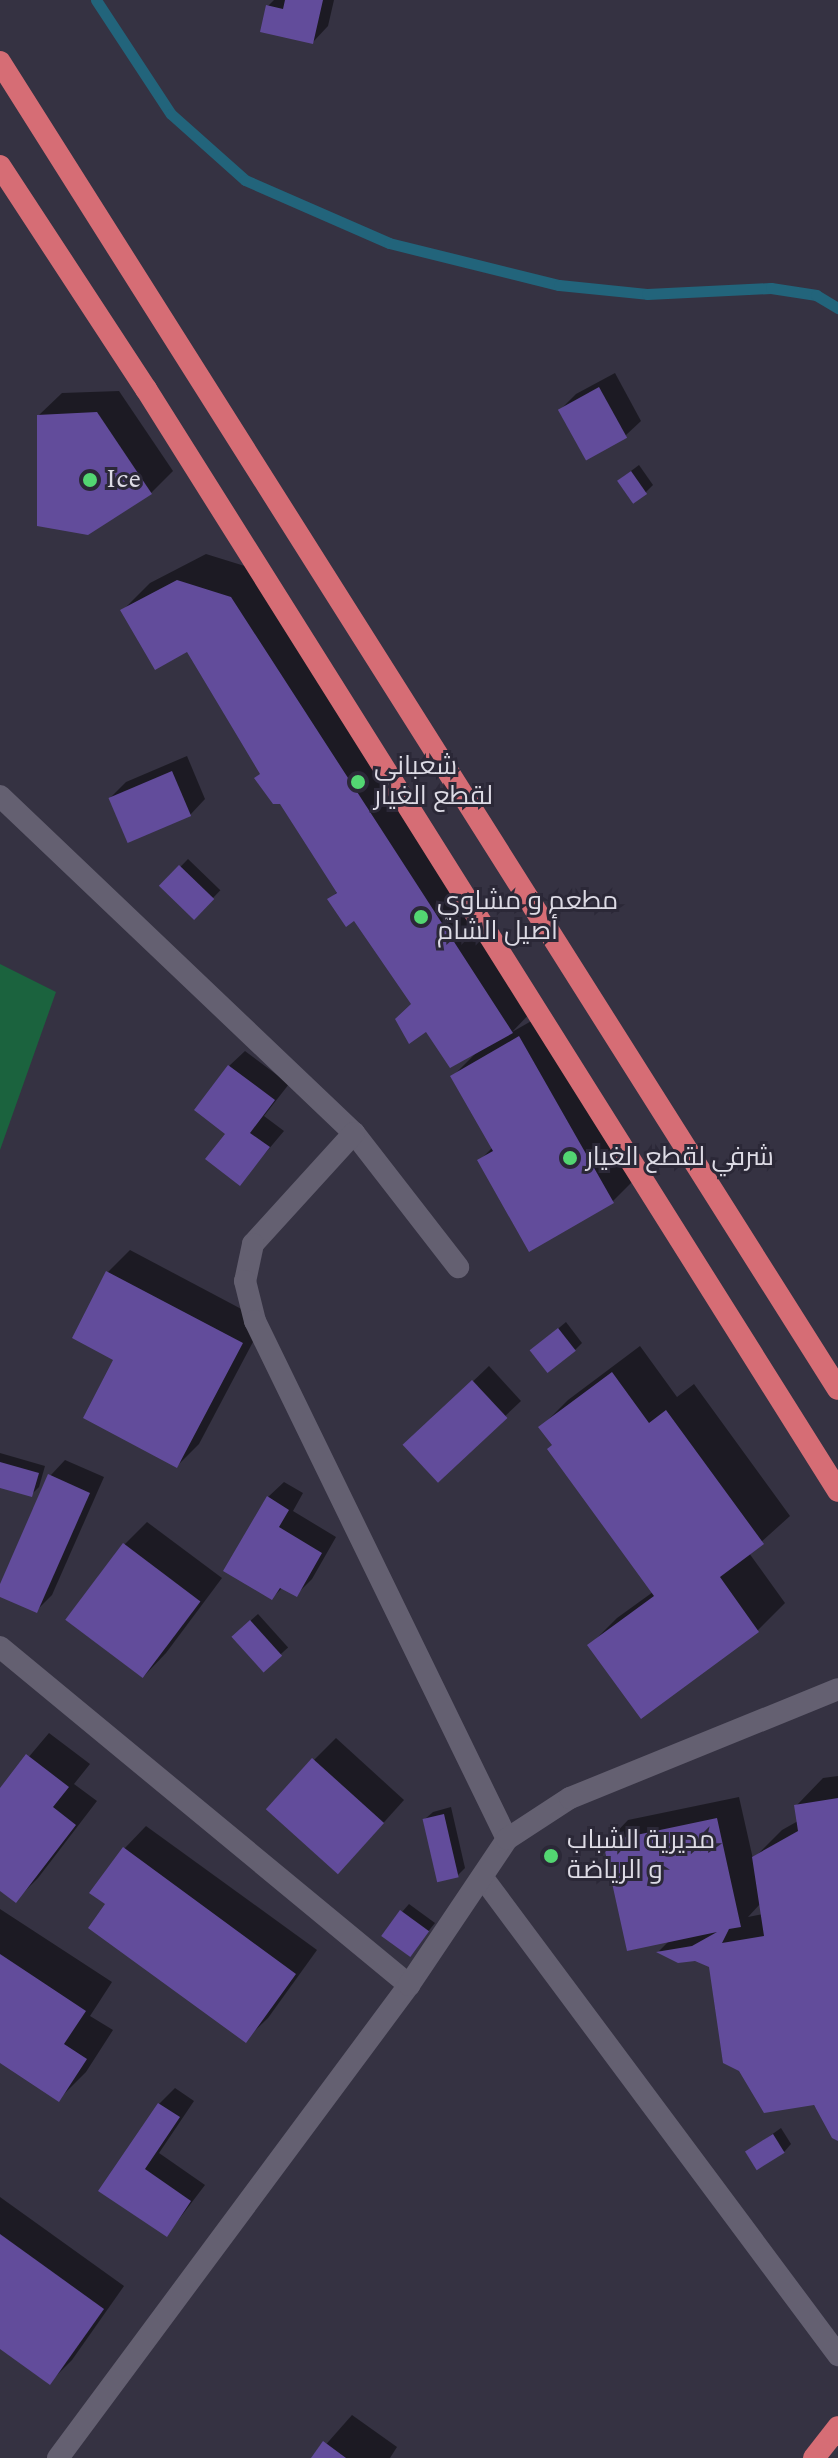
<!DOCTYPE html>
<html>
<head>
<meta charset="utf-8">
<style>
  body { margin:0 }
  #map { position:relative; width:838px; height:2458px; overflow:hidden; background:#353242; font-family:Spectral,Cairo,serif }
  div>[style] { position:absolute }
  .green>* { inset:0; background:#1b633e }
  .shadow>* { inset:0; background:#0007; transform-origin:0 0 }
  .stream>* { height:11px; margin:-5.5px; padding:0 5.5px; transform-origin:5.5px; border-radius:5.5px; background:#22647b }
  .building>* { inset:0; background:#624c9b; transform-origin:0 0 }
  .minor>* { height:22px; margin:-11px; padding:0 11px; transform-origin:11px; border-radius:11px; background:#646071 }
  .trunk>* { height:22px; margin:-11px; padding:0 11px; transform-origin:11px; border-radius:11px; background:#d66d75 }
  .dots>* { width:22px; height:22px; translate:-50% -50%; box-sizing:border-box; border:4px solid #2b2837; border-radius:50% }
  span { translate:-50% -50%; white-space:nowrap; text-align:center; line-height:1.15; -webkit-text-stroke:6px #2b2837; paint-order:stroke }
  .poi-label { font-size:26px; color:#dddbe5 }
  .left { translate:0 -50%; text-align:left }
</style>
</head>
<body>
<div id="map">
  <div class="green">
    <div style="clip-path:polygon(0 964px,56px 992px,0 1150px)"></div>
  </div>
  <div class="shadow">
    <div style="clip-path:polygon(274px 0,334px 0,328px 26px,313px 42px,268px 6px)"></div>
    <div style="clip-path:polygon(615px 373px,641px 421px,625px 436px,561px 409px,576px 394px)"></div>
    <div style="clip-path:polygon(119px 391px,173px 471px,151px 493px,39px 415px,62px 393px)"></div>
    <div style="clip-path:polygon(639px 465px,653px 485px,645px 493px,619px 480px)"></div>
    <div style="clip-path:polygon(206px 554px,258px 570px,539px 1004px,512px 1032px,542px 1015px,635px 1179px,613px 1201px,530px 1249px,480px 1160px,493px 1147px,453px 1076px,477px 1052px,426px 1030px,413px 1004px,354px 918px,330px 899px,338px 891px,188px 650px,123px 610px,150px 583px)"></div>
    <div style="clip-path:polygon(187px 756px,205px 799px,190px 815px,110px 798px,126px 782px)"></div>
    <div style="left:188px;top:859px;width:45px;height:37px;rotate:44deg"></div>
    <div style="clip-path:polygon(245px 1051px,289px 1084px,264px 1116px,284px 1131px,240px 1183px,227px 1134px,229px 1066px)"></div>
    <div style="clip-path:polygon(130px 1250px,264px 1321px,199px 1444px,177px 1466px,115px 1359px,108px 1272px)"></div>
    <div style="clip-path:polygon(566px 1322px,582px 1343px,575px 1350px,540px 1344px)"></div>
    <div style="clip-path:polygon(640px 1346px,677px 1397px,694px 1384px,790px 1516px,749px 1553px,785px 1603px,758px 1630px,641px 1716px,590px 1645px,617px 1618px,653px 1592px,541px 1427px,568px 1400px)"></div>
    <div style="clip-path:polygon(489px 1366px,521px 1401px,438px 1480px,421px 1431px)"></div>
    <div style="clip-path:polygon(0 1453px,45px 1466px,39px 1487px,31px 1495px,0 1486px)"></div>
    <div style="clip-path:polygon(65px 1460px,104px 1477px,52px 1595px,36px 1611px,0 1595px,0 1589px,50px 1476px)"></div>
    <div style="clip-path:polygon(284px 1482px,303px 1493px,293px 1511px,336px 1537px,312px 1579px,296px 1595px,283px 1587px,272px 1598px,268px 1497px)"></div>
    <div style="clip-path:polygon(147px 1522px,222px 1578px,166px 1653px,144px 1676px,125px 1544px)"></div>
    <div style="left:258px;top:1614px;width:45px;height:33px;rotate:48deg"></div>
    <div style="clip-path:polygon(49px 1733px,90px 1764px,74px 1784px,97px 1801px,38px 1878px,16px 1900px,0 1888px,0 1791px)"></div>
    <div style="clip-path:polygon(336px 1738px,404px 1800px,359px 1850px,314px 1760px)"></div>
    <div style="clip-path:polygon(evenodd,838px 1776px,838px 2138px,711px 1966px,696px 1959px,678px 1961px,659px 1951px,671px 1939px,606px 1843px,628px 1820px,739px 1797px,753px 1859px,782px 1830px,798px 1821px,796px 1806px,823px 1778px,838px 1776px,761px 1903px,763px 1914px,748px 1917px,761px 1903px)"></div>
    <div style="clip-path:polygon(451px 1807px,465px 1868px,457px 1876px,425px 1819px,433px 1812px)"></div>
    <div style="clip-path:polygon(146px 1826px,317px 1950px,268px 2018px,245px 2040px,107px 1904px,124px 1849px)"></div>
    <div style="clip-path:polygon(409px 1904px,435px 1923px,410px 1954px,402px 1912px)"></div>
    <div style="clip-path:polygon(0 1909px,112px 1982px,90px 2016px,113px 2030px,86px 2072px,58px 2100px,0 2061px)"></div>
    <div style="clip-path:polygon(175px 2088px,194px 2101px,159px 2153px,205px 2185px,167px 2235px,101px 2190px,159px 2104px)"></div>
    <div style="clip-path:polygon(781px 2128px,791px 2144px,784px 2152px,747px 2152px)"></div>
    <div style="clip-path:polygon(0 2197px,124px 2286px,72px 2360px,50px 2382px,0 2346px)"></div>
    <div style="clip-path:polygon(352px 2415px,397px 2447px,390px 2458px,314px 2458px)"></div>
  </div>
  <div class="stream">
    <div style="left:96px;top:0;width:136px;rotate:56.7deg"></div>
    <div style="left:171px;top:114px;width:99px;rotate:41.7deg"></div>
    <div style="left:245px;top:180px;width:157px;rotate:23.6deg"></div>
    <div style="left:389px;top:243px;width:175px;rotate:13.9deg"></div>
    <div style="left:559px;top:285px;width:88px;rotate:5.8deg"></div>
    <div style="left:647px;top:294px;width:124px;rotate:-2.8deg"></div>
    <div style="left:771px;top:288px;width:46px;rotate:8.8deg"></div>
    <div style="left:816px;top:295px;width:26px;rotate:31deg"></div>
  </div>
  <div class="building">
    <div style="clip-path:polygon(285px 0,323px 0,313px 44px,260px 32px,266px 5px,283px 9px)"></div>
    <div style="left:599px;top:387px;width:58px;height:47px;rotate:61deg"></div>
    <div style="clip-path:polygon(97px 412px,152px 494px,88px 535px,37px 526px,37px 415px)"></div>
    <div style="left:631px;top:471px;width:28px;height:17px;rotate:55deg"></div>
    <div style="clip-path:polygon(177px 580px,231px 597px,513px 1033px,450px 1068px,426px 1032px,409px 1044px,395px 1019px,411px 1004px,354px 921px,346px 927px,327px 899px,337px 893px,280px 804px,273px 804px,254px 778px,260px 774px,187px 652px,155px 670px,120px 610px)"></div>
    <div style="left:172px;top:771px;width:49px;height:69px;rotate:67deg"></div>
    <div style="left:179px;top:865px;width:49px;height:29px;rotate:44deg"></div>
    <div style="clip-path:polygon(519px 1036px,614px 1203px,529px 1252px,477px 1160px,493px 1151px,450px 1076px)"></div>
    <div style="clip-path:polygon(228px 1065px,275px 1100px,250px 1133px,270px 1147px,240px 1186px,205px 1159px,225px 1134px,194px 1110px)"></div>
    <div style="clip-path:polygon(106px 1271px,243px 1343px,177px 1468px,83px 1418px,113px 1360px,72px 1338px)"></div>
    <div style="left:558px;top:1328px;width:29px;height:36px;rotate:52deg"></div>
    <div style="clip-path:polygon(612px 1372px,649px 1423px,666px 1410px,764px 1544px,720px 1577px,759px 1632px,641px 1719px,587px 1645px,654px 1596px,547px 1449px,552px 1445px,538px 1427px)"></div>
    <div style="left:472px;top:1380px;width:52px;height:95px;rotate:47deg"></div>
    <div style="clip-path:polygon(0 1462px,39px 1473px,32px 1497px,0 1488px)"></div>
    <div style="clip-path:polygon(48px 1474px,90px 1493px,37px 1613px,0 1597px,0 1584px)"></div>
    <div style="clip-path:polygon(267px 1496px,289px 1510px,279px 1527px,322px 1553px,297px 1597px,280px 1588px,272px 1600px,223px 1571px)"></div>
    <div style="left:123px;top:1543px;width:97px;height:96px;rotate:37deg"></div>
    <div style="left:250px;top:1620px;width:48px;height:25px;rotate:48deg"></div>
    <div style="clip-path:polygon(26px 1754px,69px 1787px,53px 1807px,76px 1825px,16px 1903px,0 1891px,0 1788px)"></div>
    <div style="left:312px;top:1758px;width:97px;height:69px;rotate:42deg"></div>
    <div style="clip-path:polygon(838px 1798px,838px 2141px,832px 2138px,814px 2105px,764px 2113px,739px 2071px,723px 2063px,709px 1967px,695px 1961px,678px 1963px,656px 1952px,692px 1946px,717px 1932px,627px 1951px,603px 1842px,717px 1818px,741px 1927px,729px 1929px,722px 1943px,764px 1936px,752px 1857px,798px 1831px,794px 1805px)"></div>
    <div style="left:444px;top:1814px;width:65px;height:22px;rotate:77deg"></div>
    <div style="clip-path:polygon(123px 1847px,296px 1974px,246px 2043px,88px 1928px,105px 1904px,89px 1893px)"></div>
    <div style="left:400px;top:1910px;width:36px;height:32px;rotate:36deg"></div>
    <div style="clip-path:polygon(0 1954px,86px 2011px,64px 2044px,87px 2059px,59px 2102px,0 2063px)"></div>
    <div style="clip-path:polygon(158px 2103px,180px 2117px,145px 2169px,191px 2201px,167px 2237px,98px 2191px)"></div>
    <div style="left:773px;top:2134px;width:22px;height:33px;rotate:58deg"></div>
    <div style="clip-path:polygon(0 2234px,104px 2309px,50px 2385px,0 2349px)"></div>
    <div style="clip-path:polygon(323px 2441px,346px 2458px,311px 2458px)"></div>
  </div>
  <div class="minor">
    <div style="left:0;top:796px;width:489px;rotate:43.6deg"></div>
    <div style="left:354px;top:1133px;width:170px;rotate:52.2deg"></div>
    <div style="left:354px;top:1133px;width:150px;rotate:132.3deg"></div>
    <div style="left:253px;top:1244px;width:38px;rotate:102deg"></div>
    <div style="left:245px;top:1281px;width:41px;rotate:76deg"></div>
    <div style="left:255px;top:1321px;width:576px;rotate:64.06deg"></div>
    <div style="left:0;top:1647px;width:531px;rotate:39.57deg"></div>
    <div style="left:483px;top:1878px;width:595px;rotate:53.34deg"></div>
    <div style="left:58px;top:2458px;width:589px;rotate:-53.42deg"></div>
    <div style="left:409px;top:1985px;width:176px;rotate:-56.1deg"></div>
    <div style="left:507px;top:1839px;width:75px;rotate:-33.1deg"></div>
    <div style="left:570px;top:1798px;width:289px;rotate:-22.1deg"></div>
  </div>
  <div class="trunk">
    <div style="left:0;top:62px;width:1569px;rotate:57.73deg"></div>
    <div style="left:0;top:166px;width:267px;rotate:56.8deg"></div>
    <div style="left:146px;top:389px;width:1301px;rotate:57.87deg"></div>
    <div style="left:814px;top:2458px;width:39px;rotate:-52deg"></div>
  </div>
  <div class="dots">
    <div style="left:90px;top:480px;background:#53d672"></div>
    <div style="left:358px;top:782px;background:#53d672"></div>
    <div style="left:421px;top:917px;background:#53d672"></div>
    <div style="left:570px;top:1158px;background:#53d672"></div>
    <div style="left:551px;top:1856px;background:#53d672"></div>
  </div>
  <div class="poi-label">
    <span class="left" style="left:106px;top:480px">Ice</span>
    <span class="left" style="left:374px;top:782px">شعباني<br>لقطع الغيار</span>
    <span class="left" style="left:437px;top:917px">مطعم و مشاوي<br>أصيل الشام</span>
    <span class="left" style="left:586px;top:1158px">شرفي لقطع الغيار</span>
    <span class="left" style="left:567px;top:1856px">مديرية الشباب<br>و الرياضة</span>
  </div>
</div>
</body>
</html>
